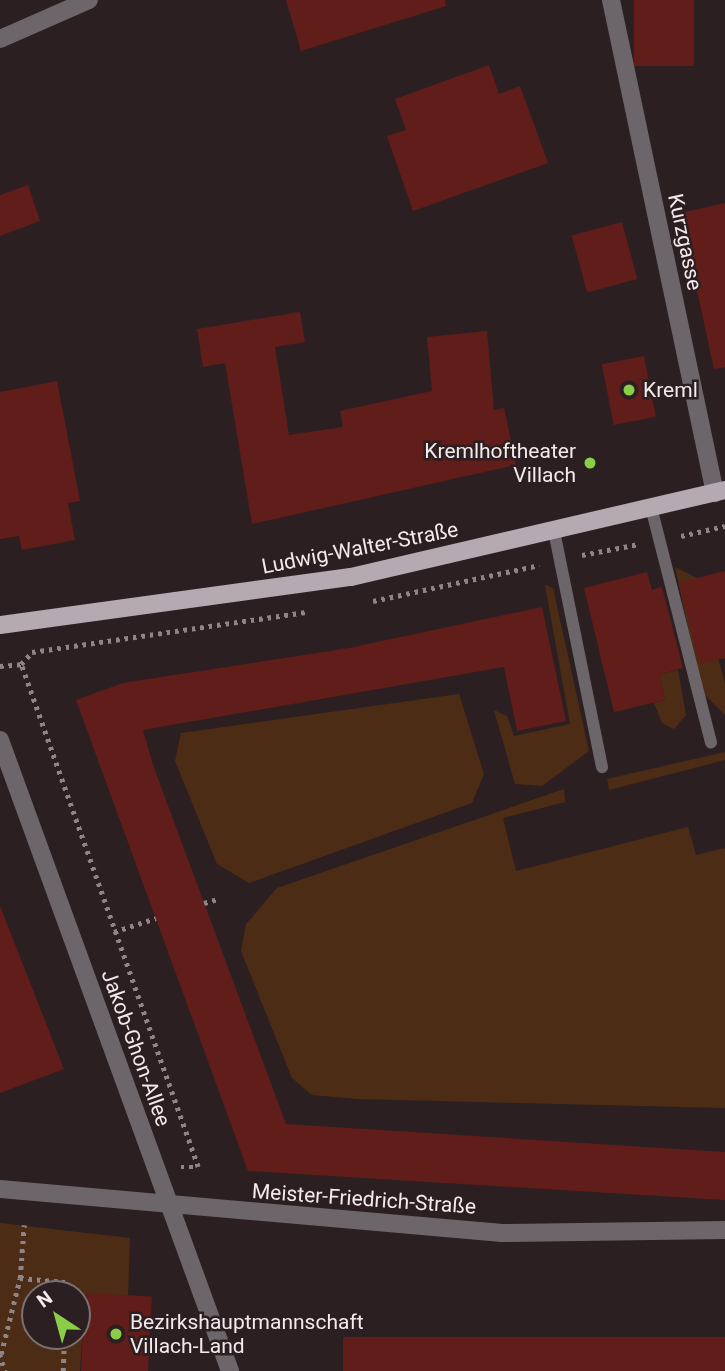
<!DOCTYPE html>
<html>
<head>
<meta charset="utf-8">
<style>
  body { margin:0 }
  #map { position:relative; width:725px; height:1371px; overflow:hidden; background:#2c1f22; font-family:Roboto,sans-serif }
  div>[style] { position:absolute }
  .green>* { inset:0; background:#4d2c15 }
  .building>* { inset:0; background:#611d19; transform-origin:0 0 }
  .path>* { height:4.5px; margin-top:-2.25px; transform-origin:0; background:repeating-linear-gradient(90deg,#8f8487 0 3.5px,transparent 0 8.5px) }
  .service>* { height:12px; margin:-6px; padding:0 6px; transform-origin:6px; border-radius:6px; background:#6c666a }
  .minor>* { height:18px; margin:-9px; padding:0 9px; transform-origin:9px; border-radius:9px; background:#6c666a }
  .primary>* { height:18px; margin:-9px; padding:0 9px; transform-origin:9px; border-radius:9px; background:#b5a9b2 }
  .dots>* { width:19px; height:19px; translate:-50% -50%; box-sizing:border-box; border:4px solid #2c1f22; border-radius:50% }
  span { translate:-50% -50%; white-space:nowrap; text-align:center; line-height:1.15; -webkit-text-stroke:5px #2c1f22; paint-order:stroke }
  .street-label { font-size:21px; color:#f4eaed }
  .poi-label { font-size:21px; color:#f4eaed }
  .left { translate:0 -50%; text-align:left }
  .right { translate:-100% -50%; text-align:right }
  .north { position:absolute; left:21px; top:1280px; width:70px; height:70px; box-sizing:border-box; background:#2c1f22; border:2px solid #7c7073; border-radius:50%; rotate:324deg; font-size:19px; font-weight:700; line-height:28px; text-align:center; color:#f4eaed }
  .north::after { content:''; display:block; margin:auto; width:24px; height:32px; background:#8ace47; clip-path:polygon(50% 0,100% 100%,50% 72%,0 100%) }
</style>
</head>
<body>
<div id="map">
  <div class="green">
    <div style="clip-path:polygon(675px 567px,697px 578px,725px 684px,725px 715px,702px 692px)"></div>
    <div style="clip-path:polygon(545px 585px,553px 588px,589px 751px,542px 786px,515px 784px,494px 710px,507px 716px,514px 736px,570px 724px)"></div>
    <div style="clip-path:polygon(678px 670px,686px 715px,674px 729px,662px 723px,654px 703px,665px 700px,659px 675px)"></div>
    <div style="clip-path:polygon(459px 694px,484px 774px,472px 803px,249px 883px,217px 864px,175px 761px,181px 733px)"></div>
    <div style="clip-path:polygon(725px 752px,725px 760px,609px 790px,607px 779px)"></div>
    <div style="clip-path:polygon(564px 789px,565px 802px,503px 818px,516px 871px,688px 827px,696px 855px,725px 848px,725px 1108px,357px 1099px,312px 1095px,292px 1078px,241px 951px,246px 924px,277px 888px)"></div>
    <div style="clip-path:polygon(evenodd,0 1223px,130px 1238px,128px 1296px,85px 1294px,80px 1371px,0 1371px,0 1223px,35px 1294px,77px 1294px,77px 1336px,35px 1336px,35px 1294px)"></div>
  </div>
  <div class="building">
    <div style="clip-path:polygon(286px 0,445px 0,446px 6px,301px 51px)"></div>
    <div style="left:634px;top:0;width:60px;height:66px"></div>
    <div style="clip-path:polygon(489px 65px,499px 94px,520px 86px,548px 163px,413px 211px,387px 136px,406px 130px,395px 99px)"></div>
    <div style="clip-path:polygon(28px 185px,40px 221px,0 236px,0 195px)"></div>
    <div style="clip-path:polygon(725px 203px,725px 367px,714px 369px,680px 213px)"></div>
    <div style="left:622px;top:222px;width:59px;height:52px;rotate:75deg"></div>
    <div style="clip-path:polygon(300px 312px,305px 342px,275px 347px,289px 435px,343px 427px,340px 411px,432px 391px,427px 337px,487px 331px,494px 410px,504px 408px,516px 465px,252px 524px,225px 363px,203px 367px,197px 329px)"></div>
    <div style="left:644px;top:356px;width:62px;height:43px;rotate:79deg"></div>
    <div style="clip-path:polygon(57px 381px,80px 501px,68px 503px,75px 540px,22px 550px,19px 536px,0 539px,0 392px)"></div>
    <div style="clip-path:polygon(725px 571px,725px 658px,700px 664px,679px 583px)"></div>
    <div style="clip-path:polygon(647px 572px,652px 590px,662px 587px,683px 668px,659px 675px,665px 700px,614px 712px,584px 588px)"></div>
    <div style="clip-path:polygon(542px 607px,566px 721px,517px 731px,504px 667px,143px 730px,153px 765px,286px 1124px,725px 1152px,725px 1200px,248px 1171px,76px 700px,123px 683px,349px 648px)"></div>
    <div style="clip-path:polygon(0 906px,64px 1069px,0 1093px)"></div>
    <div style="left:85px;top:1293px;width:67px;height:78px;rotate:3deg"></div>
    <div style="left:725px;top:1337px;width:34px;height:382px;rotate:90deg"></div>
  </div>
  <div class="path">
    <div style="left:681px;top:536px;width:45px;rotate:-12.8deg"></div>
    <div style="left:582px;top:555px;width:58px;rotate:-10.9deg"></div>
    <div style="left:373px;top:601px;width:170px;rotate:-12.2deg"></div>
    <div style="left:0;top:666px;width:21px;rotate:-5deg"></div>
    <div style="left:204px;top:903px;width:15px;rotate:-16deg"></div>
    <div style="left:114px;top:932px;width:44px;rotate:-18.4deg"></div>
    <div style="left:181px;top:1167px;width:17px"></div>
    <div style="left:198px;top:1167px;width:533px;rotate:-109.39deg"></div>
    <div style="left:21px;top:664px;width:16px;rotate:-47deg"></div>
    <div style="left:32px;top:652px;width:277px;rotate:-8.3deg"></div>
    <div style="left:20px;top:1278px;width:45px;rotate:5.1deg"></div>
    <div style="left:65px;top:1282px;width:12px;rotate:90deg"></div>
    <div style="left:0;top:1354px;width:18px;rotate:74deg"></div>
    <div style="left:1px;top:1354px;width:78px;rotate:-76deg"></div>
    <div style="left:20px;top:1278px;width:53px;rotate:-85.7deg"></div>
    <div style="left:63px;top:1371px;width:35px;rotate:-88deg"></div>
  </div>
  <div class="service">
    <div style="left:651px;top:507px;width:243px;rotate:75.7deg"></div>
    <div style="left:554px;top:531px;width:241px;rotate:78.5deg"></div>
  </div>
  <div class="minor">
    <div style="left:611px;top:0;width:504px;rotate:78.09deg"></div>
    <div style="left:0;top:39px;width:97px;rotate:-23.7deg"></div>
    <div style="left:0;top:740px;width:672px;rotate:69.97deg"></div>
    <div style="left:0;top:1189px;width:504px;rotate:5.01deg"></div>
    <div style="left:502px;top:1233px;width:223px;rotate:-0.8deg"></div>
  </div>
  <div class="primary">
    <div style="left:0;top:625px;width:354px;rotate:-7.8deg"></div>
    <div style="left:351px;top:577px;width:384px;rotate:-13.1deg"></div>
  </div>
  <div class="dots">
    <div style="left:629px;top:390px;background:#8ace47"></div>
    <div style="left:590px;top:463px;background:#8ace47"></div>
    <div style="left:116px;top:1334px;background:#8ace47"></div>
  </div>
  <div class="street-label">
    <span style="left:685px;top:242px;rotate:78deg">Kurzgasse</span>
    <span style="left:360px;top:548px;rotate:-11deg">Ludwig-Walter-Straße</span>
    <span style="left:136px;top:1048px;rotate:70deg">Jakob-Ghon-Allee</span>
    <span style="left:364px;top:1199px;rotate:4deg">Meister-Friedrich-Straße</span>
  </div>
  <div class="poi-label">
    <span class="left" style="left:643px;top:390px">Kreml</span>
    <span class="right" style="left:576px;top:463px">Kremlhoftheater<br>Villach</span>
    <span class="left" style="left:130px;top:1334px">Bezirkshauptmannschaft<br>Villach-Land</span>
  </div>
  <div class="north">N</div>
</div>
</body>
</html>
